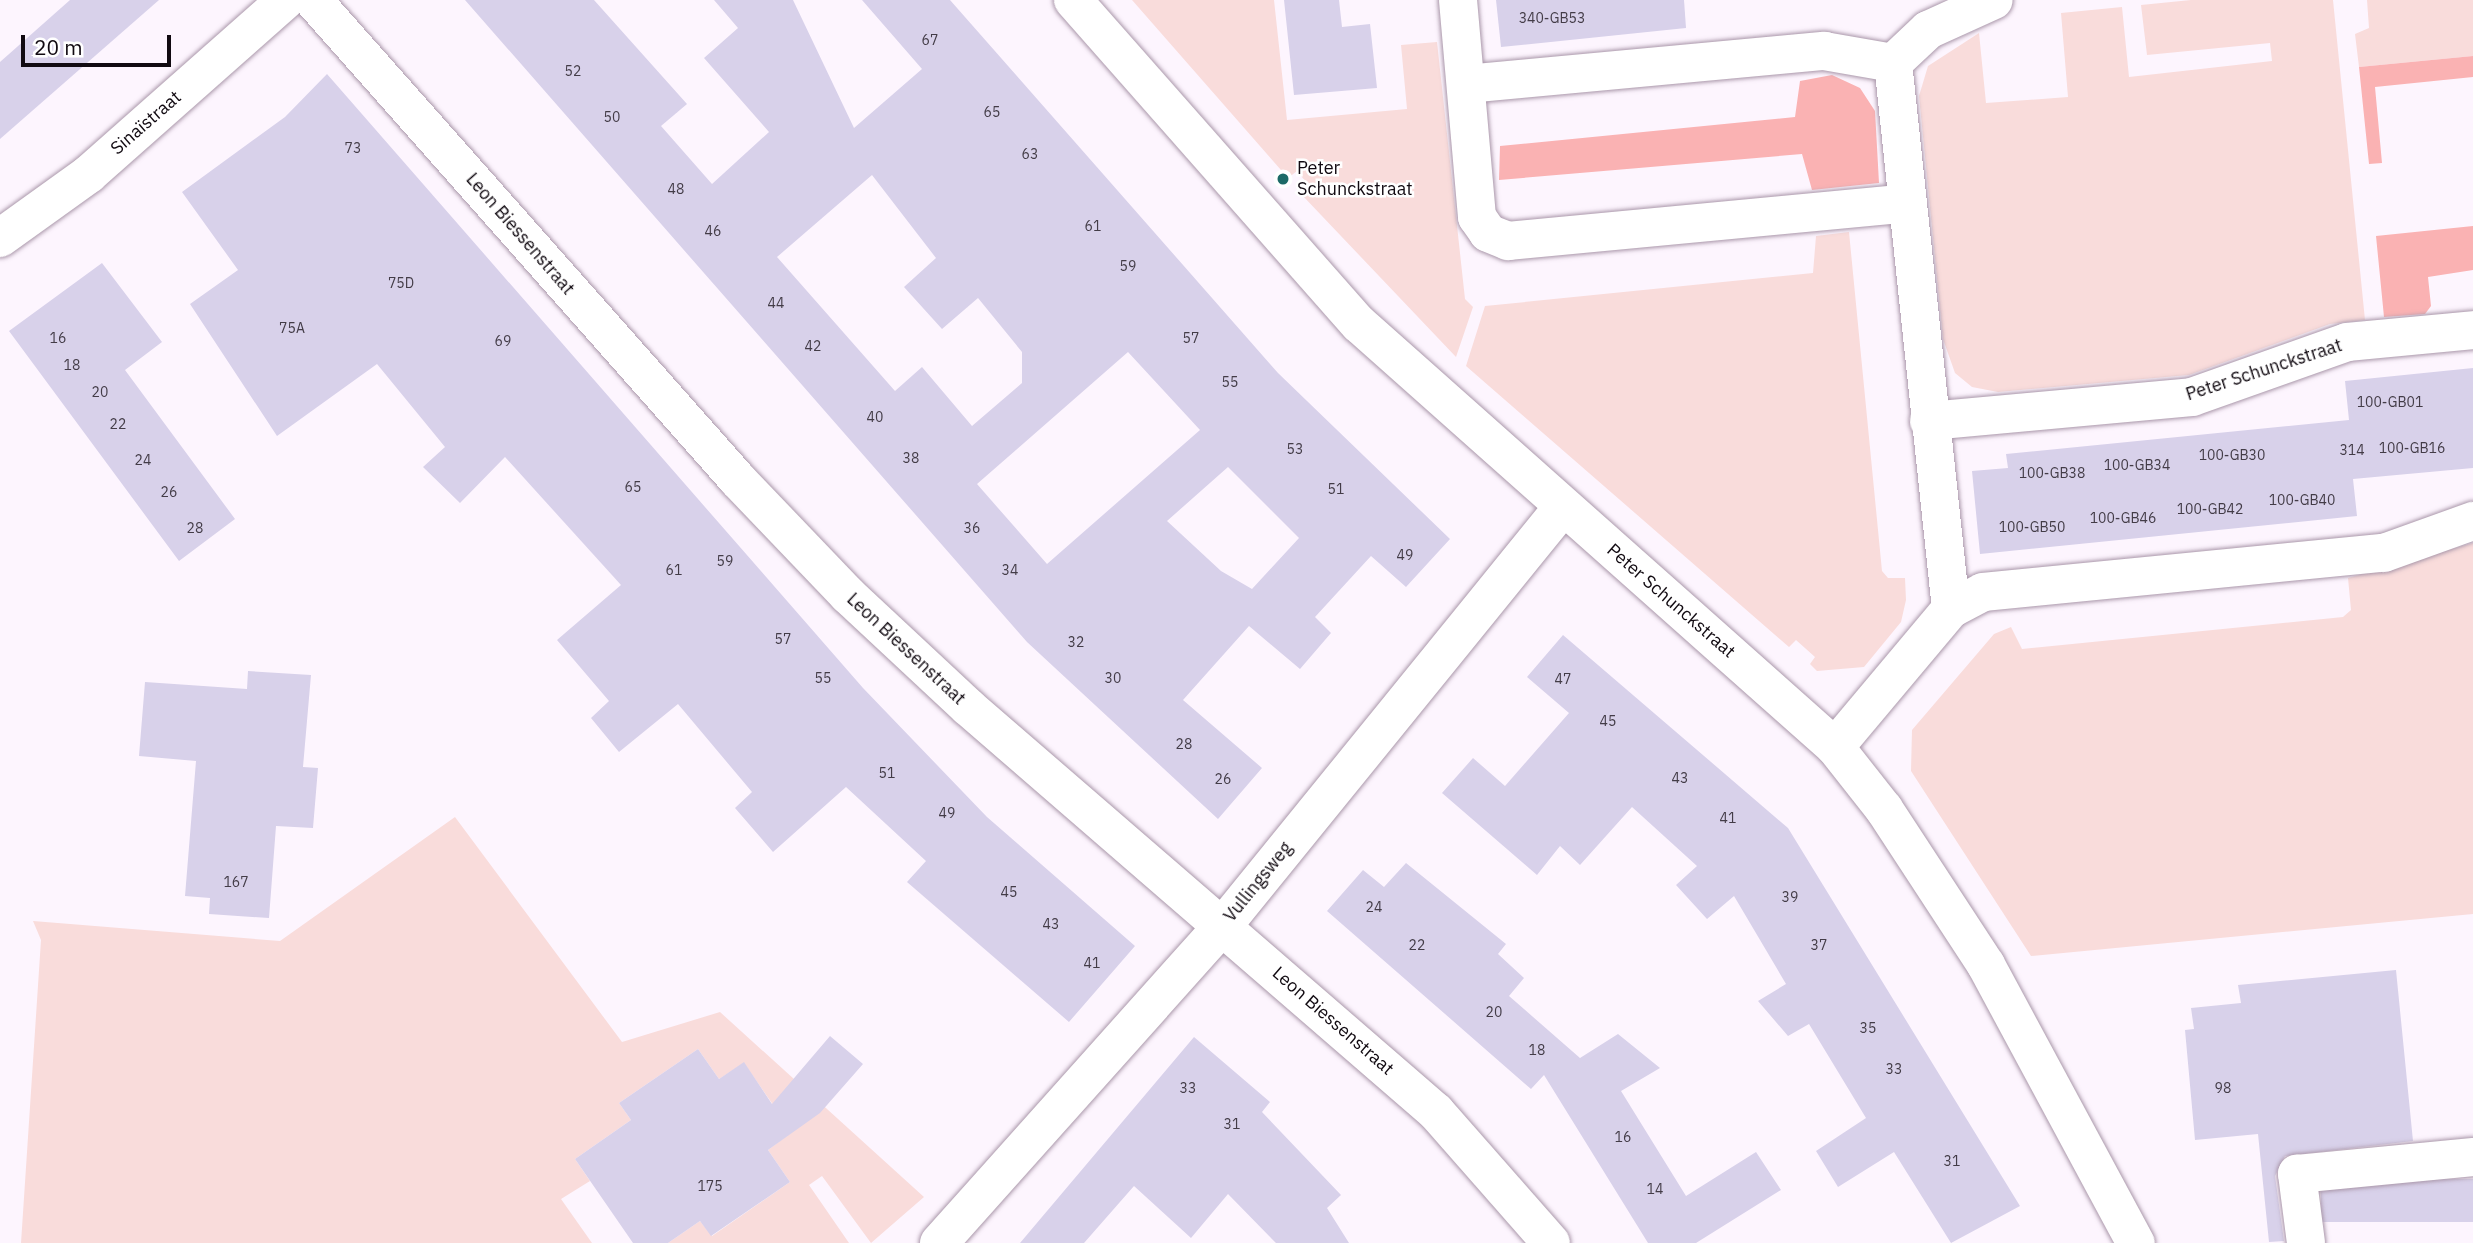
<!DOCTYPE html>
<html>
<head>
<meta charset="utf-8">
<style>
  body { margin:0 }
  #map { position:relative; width:2473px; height:1243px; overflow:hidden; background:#fdf5fe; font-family:"IBM Plex Sans",sans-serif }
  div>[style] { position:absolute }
  .green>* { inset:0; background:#f9dcdb }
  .forest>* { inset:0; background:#fab2b3 }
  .building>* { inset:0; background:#d8d1ea; transform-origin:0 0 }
  .roads { filter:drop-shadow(0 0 2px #aa97aa) drop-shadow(0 0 2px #aa97aa) }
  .minor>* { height:38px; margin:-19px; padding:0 19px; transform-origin:19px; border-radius:19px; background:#fff }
  .dots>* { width:19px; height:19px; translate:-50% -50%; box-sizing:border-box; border:4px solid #fff; border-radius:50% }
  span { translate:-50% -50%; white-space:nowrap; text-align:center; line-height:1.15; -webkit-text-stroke:5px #fff; paint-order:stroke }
  .number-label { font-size:14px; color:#433c47 }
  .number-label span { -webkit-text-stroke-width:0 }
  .street-label { font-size:18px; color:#110a11 }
  .poi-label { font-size:18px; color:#110a11 }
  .left { translate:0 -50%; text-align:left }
  .scale { position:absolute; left:21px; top:35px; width:150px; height:32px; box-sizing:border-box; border:4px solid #110a11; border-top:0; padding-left:9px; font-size:21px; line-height:24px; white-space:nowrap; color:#110a11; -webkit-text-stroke:5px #fff; paint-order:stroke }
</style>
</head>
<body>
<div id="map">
  <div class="green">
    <div style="clip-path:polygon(1132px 0,1274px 0,1287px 120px,1407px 109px,1401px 45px,1437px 42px,1465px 299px,1473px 307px,1456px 357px,1302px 195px,1311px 188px,1297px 171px,1288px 178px)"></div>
    <div style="clip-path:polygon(2191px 0,2333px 0,2365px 320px,2330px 324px,2189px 375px,1998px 392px,1972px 387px,1955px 373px,1943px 339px,1919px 96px,1928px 66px,1979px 33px,1986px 103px,2068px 97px,2061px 13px,2122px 7px,2129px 77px,2272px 61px,2270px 43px,2147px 55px,2141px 5px)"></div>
    <div style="clip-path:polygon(2367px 0,2473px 0,2473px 56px,2359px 67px,2355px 34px,2369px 28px)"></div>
    <div style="clip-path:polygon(1849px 232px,1882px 571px,1888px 578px,1905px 578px,1906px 600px,1901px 622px,1864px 667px,1817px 671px,1810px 664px,1815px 657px,1796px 640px,1789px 647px,1466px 366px,1485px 306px,1813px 273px,1816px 236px)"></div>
    <div style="clip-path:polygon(2473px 543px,2473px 914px,2031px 956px,1911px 771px,1912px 730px,1994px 634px,2011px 627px,2022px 649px,2343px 617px,2351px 610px,2348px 578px)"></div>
    <div style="clip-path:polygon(455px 817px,622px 1042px,720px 1012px,924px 1197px,871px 1243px,822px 1176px,809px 1185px,849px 1243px,668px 1243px,700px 1221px,712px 1236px,790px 1182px,768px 1150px,792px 1132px,744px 1063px,719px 1079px,698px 1049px,619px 1103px,631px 1120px,575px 1159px,590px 1181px,561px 1199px,592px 1243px,21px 1243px,41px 940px,33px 921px,280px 941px)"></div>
  </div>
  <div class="forest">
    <div style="clip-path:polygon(2473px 56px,2473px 77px,2375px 87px,2382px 163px,2369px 164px,2359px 67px)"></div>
    <div style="clip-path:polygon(1832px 75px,1860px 88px,1875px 111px,1879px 183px,1812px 190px,1802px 154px,1499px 180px,1500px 146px,1795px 117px,1800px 81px)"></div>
    <div style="clip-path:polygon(2473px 226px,2473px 270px,2428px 277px,2431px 306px,2425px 314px,2384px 317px,2376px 236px)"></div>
  </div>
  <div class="building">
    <div style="clip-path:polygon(70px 0,159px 0,0 139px,0 62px)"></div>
    <div style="clip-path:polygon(evenodd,465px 0,594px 0,687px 104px,661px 126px,712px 184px,769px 132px,704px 58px,738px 28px,714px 0,793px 0,854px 128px,922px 69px,862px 0,950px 0,1278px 373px,1450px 539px,1406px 587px,1371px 556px,1315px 617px,1331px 633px,1300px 669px,1249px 626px,1183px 700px,1262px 768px,1218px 819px,1027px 642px,465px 0,872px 175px,936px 258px,904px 287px,942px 329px,978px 298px,1022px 352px,1022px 383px,972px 426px,922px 367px,895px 391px,777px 257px,872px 175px,465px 0,1128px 352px,1200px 430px,1047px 564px,977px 484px,1128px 352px,465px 0,1228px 467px,1299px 538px,1252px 589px,1221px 571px,1167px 521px,1228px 467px)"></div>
    <div style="clip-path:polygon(1284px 0,1339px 0,1342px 27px,1370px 24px,1377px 88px,1294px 95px)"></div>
    <div style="clip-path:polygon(1496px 0,1684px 0,1686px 28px,1501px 47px)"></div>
    <div style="clip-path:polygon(327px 74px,863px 688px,987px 817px,1135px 946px,1069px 1022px,907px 882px,926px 861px,846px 787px,773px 852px,735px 808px,752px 792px,678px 704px,619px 752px,591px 718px,609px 701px,557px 640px,621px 585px,505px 457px,460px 503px,423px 467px,445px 447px,377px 364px,277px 436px,190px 304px,238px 270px,182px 192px,285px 117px)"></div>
    <div style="clip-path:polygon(102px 263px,162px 342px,125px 370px,235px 519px,179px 561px,9px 331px)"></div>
    <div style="clip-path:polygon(2473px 368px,2473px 468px,2353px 479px,2357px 516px,1980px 554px,1972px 471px,2008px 468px,2006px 454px,2349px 420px,2345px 381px)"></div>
    <div style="clip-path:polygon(1563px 635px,1788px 828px,2020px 1206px,1951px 1243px,1894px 1152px,1838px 1187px,1816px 1151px,1866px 1118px,1809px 1024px,1788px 1036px,1758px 1001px,1786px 984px,1734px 896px,1707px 919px,1676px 885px,1697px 866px,1632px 807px,1580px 865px,1560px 846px,1537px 875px,1442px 793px,1473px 758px,1505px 786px,1569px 713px,1527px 677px)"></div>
    <div style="clip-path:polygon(248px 671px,311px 675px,303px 767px,318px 768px,313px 828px,276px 826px,269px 918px,209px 914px,210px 898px,185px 896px,196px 761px,139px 756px,145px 682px,247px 689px)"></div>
    <div style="clip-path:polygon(1406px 863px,1506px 944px,1498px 954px,1524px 978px,1509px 996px,1580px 1058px,1618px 1034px,1660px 1068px,1621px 1091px,1686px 1196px,1756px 1152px,1781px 1190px,1696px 1243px,1648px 1243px,1544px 1075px,1531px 1089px,1327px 911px,1363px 870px,1384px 887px)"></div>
    <div style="clip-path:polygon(2396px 970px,2413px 1141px,2285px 1156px,2275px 1176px,2284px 1241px,2269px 1242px,2258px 1134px,2195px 1140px,2185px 1030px,2194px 1029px,2191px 1008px,2241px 1003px,2238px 985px)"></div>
    <div style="clip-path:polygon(830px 1036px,863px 1064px,820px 1113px,768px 1150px,790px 1182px,711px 1236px,700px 1221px,668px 1243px,633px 1243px,575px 1159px,631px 1120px,619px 1103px,698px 1049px,719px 1079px,744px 1062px,772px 1104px)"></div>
    <div style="clip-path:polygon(1194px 1037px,1270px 1102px,1262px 1112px,1341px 1195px,1327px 1208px,1349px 1243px,1276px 1243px,1228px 1194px,1191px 1238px,1134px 1186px,1084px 1243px,1020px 1243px)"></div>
    <div style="left:2473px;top:1179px;width:43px;height:152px;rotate:90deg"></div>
  </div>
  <div class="roads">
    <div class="minor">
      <div style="left:313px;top:0;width:641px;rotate:48.48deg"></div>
      <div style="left:738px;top:480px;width:159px;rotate:46.3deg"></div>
      <div style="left:848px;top:595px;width:164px;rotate:43deg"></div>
      <div style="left:968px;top:707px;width:619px;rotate:40.87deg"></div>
      <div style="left:1436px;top:1112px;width:174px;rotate:48.7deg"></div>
      <div style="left:1073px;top:0;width:432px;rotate:48.6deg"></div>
      <div style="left:1359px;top:324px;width:637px;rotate:41.63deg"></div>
      <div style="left:1835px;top:747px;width:79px;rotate:51.7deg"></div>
      <div style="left:1884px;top:809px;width:186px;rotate:56.8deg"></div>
      <div style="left:1986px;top:965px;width:316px;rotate:61.7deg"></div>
      <div style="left:1458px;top:0;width:218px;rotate:85deg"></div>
      <div style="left:1477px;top:217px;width:19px;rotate:55deg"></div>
      <div style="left:1488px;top:233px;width:22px;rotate:22deg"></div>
      <div style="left:1508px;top:241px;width:401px;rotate:-5.4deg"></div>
      <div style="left:1893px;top:63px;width:48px;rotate:-43.3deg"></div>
      <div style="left:1928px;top:30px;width:72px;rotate:-24.4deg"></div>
      <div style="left:1466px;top:84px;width:360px;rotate:-5.3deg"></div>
      <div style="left:1824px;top:51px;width:70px;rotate:9.9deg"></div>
      <div style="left:0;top:238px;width:110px;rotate:-35.7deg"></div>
      <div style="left:89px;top:174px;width:263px;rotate:-41.5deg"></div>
      <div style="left:1929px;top:421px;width:264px;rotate:-5.2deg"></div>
      <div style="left:2192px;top:397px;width:164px;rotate:-19.5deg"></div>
      <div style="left:2347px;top:342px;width:127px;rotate:-5.4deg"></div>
      <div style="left:1951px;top:609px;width:36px;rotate:-28deg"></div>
      <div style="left:1983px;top:592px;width:403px;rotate:-5.6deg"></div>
      <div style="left:2384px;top:553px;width:95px;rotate:-19.8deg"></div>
      <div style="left:1835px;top:747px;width:180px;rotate:-50deg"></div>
      <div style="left:1951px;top:609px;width:549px;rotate:-96.06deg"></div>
      <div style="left:939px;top:1243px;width:424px;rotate:-48.2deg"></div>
      <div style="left:1222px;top:927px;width:540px;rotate:-50.94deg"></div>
      <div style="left:2306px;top:1243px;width:70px;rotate:-97.4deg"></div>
      <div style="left:2297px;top:1174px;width:177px;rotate:-5.5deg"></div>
    </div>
  </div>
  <div class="dots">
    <div style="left:1283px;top:179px;background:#1c6967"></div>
  </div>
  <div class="number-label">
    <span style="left:1552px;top:18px">340-GB53</span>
    <span style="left:930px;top:40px">67</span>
    <span style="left:573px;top:71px">52</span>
    <span style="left:992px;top:112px">65</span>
    <span style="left:612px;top:117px">50</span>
    <span style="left:353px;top:148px">73</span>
    <span style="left:1030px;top:154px">63</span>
    <span style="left:676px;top:189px">48</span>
    <span style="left:1093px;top:226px">61</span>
    <span style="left:713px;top:231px">46</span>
    <span style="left:1128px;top:266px">59</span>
    <span style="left:401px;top:283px">75D</span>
    <span style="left:776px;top:303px">44</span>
    <span style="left:292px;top:328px">75A</span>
    <span style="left:58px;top:338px">16</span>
    <span style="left:1191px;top:338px">57</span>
    <span style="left:503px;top:341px">69</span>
    <span style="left:813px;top:346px">42</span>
    <span style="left:72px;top:365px">18</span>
    <span style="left:1230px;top:382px">55</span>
    <span style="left:100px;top:392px">20</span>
    <span style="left:2390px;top:402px">100-GB01</span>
    <span style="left:875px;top:417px">40</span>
    <span style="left:118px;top:424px">22</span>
    <span style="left:2412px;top:448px">100-GB16</span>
    <span style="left:1295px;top:449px">53</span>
    <span style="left:2352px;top:450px">314</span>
    <span style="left:2232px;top:455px">100-GB30</span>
    <span style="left:911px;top:458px">38</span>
    <span style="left:143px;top:460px">24</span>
    <span style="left:2137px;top:465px">100-GB34</span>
    <span style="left:2052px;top:473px">100-GB38</span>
    <span style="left:633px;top:487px">65</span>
    <span style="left:1336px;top:489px">51</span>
    <span style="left:169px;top:492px">26</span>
    <span style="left:2302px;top:500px">100-GB40</span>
    <span style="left:2210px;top:509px">100-GB42</span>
    <span style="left:2123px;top:518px">100-GB46</span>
    <span style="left:2032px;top:527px">100-GB50</span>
    <span style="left:195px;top:528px">28</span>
    <span style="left:972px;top:528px">36</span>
    <span style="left:1405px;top:555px">49</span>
    <span style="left:725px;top:561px">59</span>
    <span style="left:674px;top:570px">61</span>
    <span style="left:1010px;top:570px">34</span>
    <span style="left:783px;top:639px">57</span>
    <span style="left:1076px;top:642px">32</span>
    <span style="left:823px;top:678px">55</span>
    <span style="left:1113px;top:678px">30</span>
    <span style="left:1563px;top:679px">47</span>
    <span style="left:1608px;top:721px">45</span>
    <span style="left:1184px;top:744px">28</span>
    <span style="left:887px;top:773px">51</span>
    <span style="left:1680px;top:778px">43</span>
    <span style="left:1223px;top:779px">26</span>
    <span style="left:947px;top:813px">49</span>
    <span style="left:1728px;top:818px">41</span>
    <span style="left:236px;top:882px">167</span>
    <span style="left:1009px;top:892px">45</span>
    <span style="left:1790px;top:897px">39</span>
    <span style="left:1374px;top:907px">24</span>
    <span style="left:1051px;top:924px">43</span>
    <span style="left:1417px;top:945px">22</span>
    <span style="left:1819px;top:945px">37</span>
    <span style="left:1092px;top:963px">41</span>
    <span style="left:1494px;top:1012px">20</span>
    <span style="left:1868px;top:1028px">35</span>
    <span style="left:1537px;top:1050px">18</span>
    <span style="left:1894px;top:1069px">33</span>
    <span style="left:1188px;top:1088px">33</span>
    <span style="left:2223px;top:1088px">98</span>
    <span style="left:1232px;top:1124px">31</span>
    <span style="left:1623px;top:1137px">16</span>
    <span style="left:1952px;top:1161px">31</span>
    <span style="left:710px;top:1186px">175</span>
    <span style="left:1655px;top:1189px">14</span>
  </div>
  <div class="street-label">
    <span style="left:146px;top:123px;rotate:-41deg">Sinaïstraat</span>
    <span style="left:520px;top:234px;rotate:49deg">Leon Biessenstraat</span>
    <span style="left:2264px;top:370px;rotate:-18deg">Peter Schunckstraat</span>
    <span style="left:1671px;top:601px;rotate:41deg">Peter Schunckstraat</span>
    <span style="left:906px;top:649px;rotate:43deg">Leon Biessenstraat</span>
    <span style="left:1258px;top:882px;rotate:-51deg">Vullingsweg</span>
    <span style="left:1333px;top:1021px;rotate:41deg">Leon Biessenstraat</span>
  </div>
  <div class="poi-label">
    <span class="left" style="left:1297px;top:179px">Peter<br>Schunckstraat</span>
  </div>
  <div class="scale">20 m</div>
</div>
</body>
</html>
